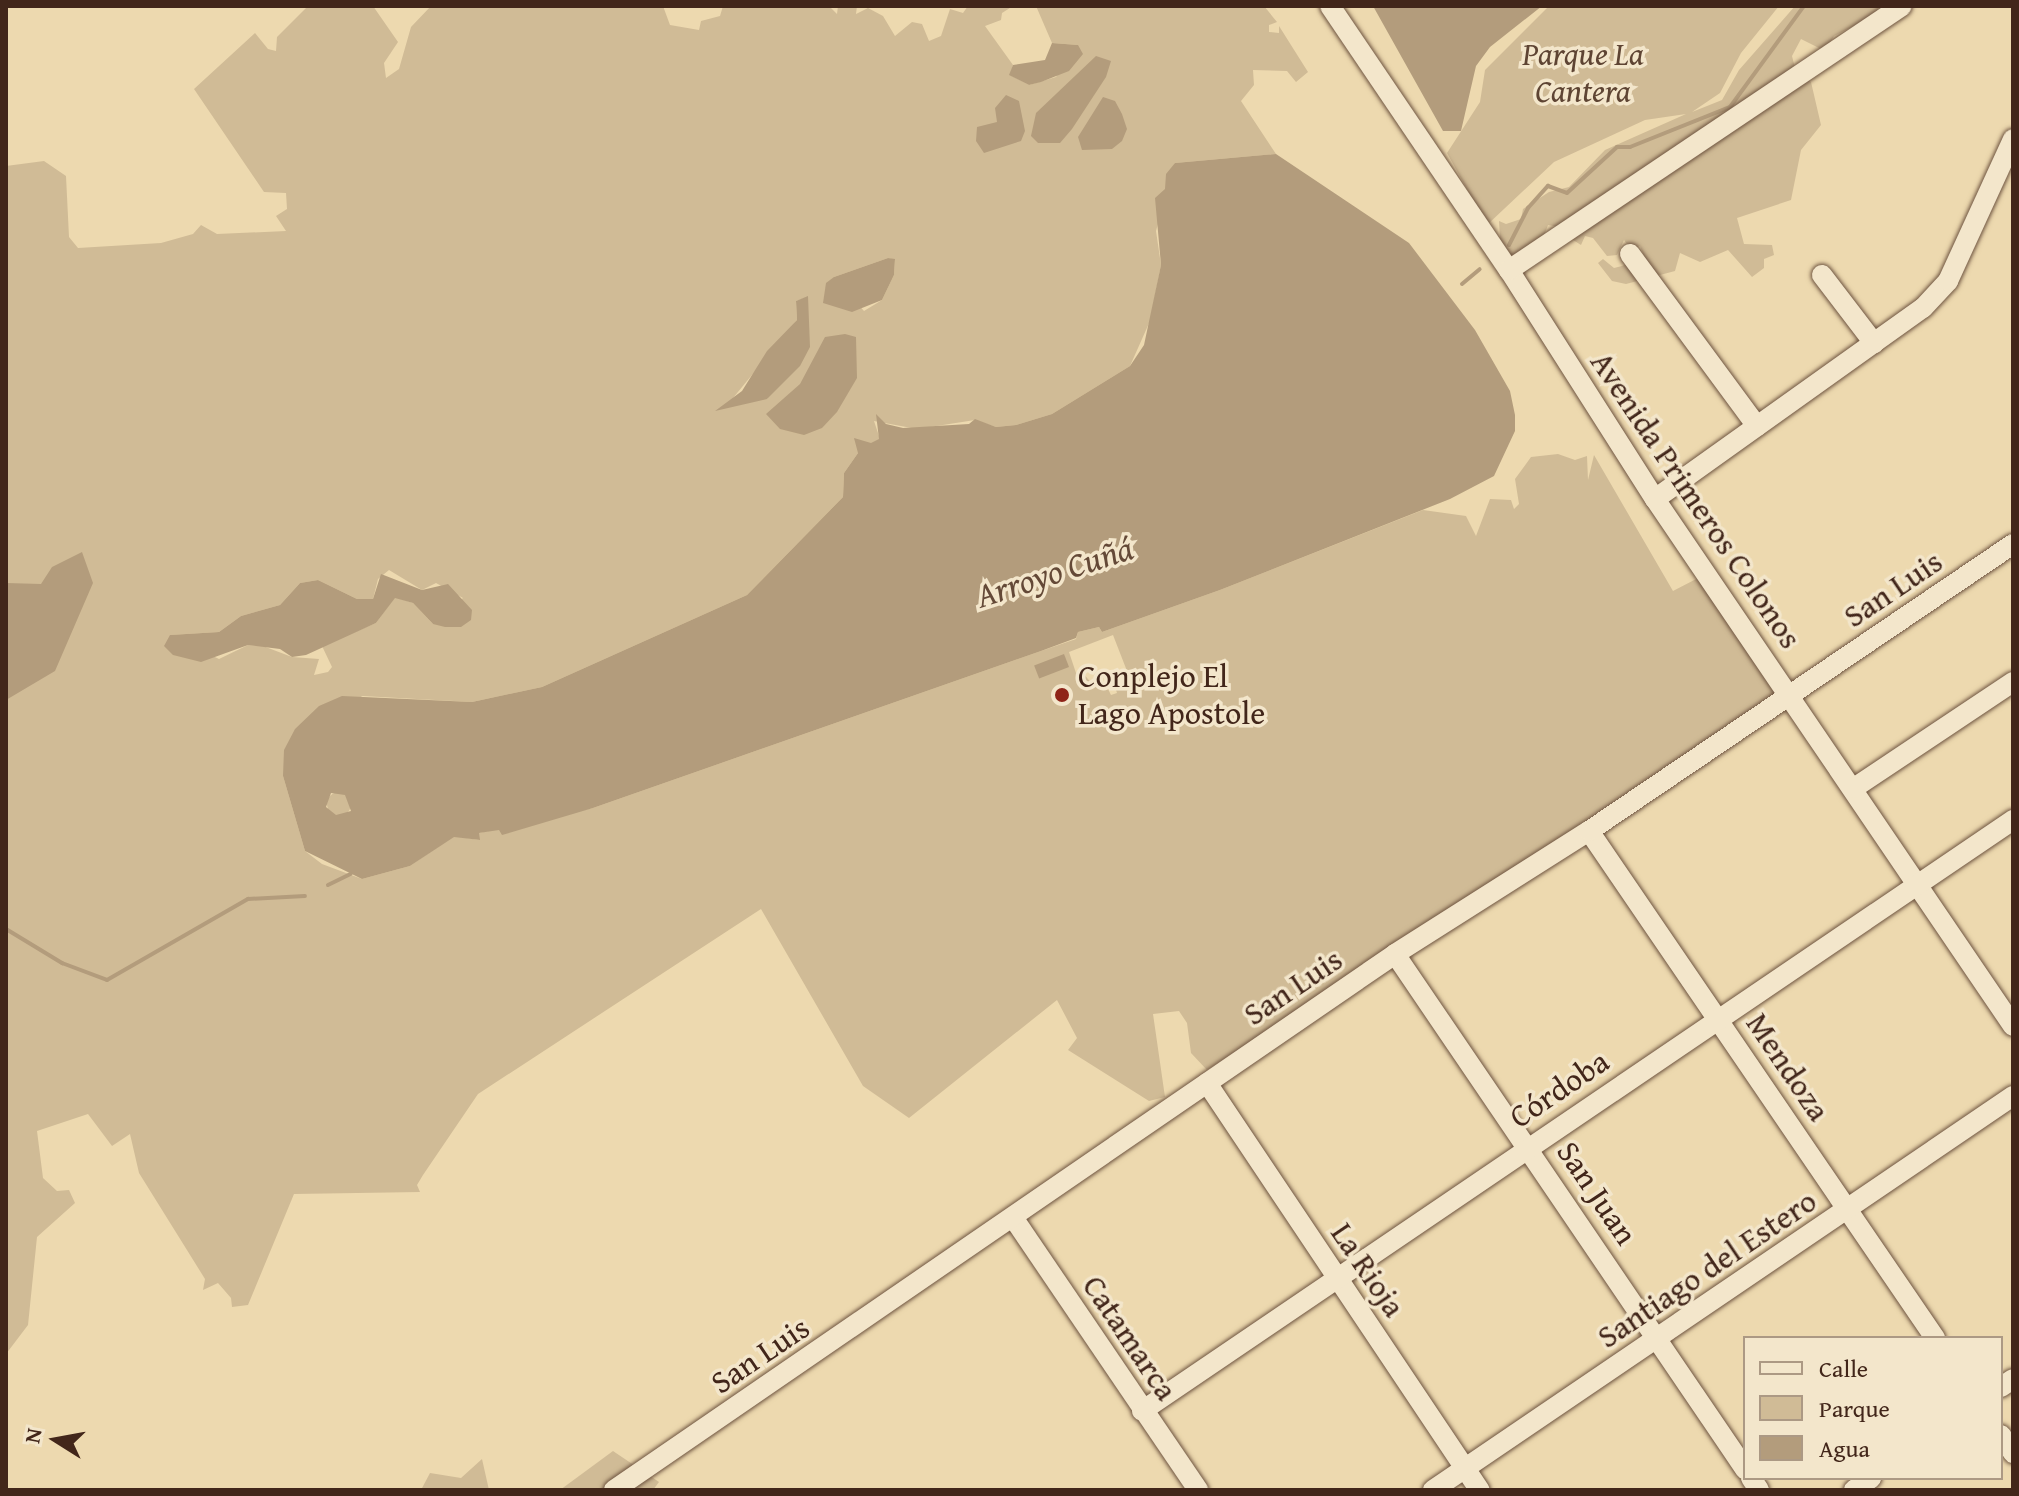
<!DOCTYPE html>
<html>
<head>
<meta charset="utf-8">
<style>
  body { margin:0 }
  #map { position:relative; width:2019px; height:1496px; overflow:hidden; background:#edd9af; font-family:"Gentium Book Plus",serif }
  div>[style] { position:absolute }
  .green>* { inset:0; background:#d0bb96 }
  .round { border-radius:50% }
  .water>* { inset:0; background:#b39c7c; transform-origin:0 0 }
  .stream>* { height:4px; margin:-2px; padding:0 2px; transform-origin:2px; border-radius:2px; background:#b39c7c }
  .roads { filter:drop-shadow(0 0 2px #6d533f) drop-shadow(0 0 2px #6d533f) }
  .minor>* { height:20px; margin:-10px; padding:0 10px; transform-origin:10px; border-radius:10px; background:#f3e6cb }
  .dots>* { width:22px; height:22px; translate:-50% -50%; box-sizing:border-box; border:4px solid #f3e6cb; border-radius:50% }
  span { translate:-50% -50%; white-space:nowrap; text-align:center; line-height:1.15; -webkit-text-stroke:7px #f3e6cb; paint-order:stroke }
  .park-label { font-size:32px; color:#5e4433; font-style:italic }
  .street-label { font-size:32px; color:#42261a }
  .poi-label { font-size:32px; color:#42261a }
  .left { translate:0 -50%; text-align:left }
  .water-label { font-size:34px; color:#644937; font-style:italic }
  .frame { position:absolute; inset:0; border:8px solid #42261a; pointer-events:none }
  .legend { position:absolute; left:1743px; top:1336px; width:260px; height:144px; box-sizing:border-box; background:#f3e6cb; border:2px solid #ac9984; margin:0; padding:10px 14px; list-style:none; font-size:24px; color:#42261a }
  .legend li { display:flex; align-items:center; gap:16px; height:40px }
  .legend b { width:40px; border:2px solid #ac9984 }
  .north { position:absolute; left:16px; top:1400px; width:80px; height:80px; -webkit-text-stroke:6px #f3e6cb; paint-order:stroke; rotate:281deg; font-size:22px; font-weight:700; line-height:32px; text-align:center; color:#42261a }
  .north::after { content:''; display:block; margin:auto; width:28px; height:36px; background:#42261a; clip-path:polygon(50% 0,100% 100%,50% 72%,0 100%) }
</style>
</head>
<body>
<div id="map">
  <div class="green">
    <div style="clip-path:polygon(evenodd,308px 6px,373px 6px,398px 42px,384px 63px,386px 78px,399px 69px,411px 27px,431px 6px,663px 6px,670px 25px,699px 30px,701px 21px,720px 16px,723px 6px,829px 6px,837px 14px,838px 6px,857px 6px,856px 14px,868px 8px,883px 16px,895px 36px,912px 22px,922px 24px,929px 41px,941px 36px,950px 9px,963px 13px,968px 6px,1013px 6px,1002px 13px,1001px 20px,985px 26px,1013px 65px,1010px 75px,1029px 85px,1056px 77px,1078px 45px,1052px 43px,1036px 6px,1264px 6px,1277px 22px,1269px 25px,1269px 32px,1279px 33px,1279px 26px,1308px 72px,1296px 82px,1287px 71px,1253px 70px,1254px 85px,1241px 101px,1276px 154px,1175px 163px,1156px 231px,1161px 265px,1150px 321px,1130px 366px,1052px 414px,1016px 425px,996px 427px,975px 420px,917px 429px,874px 421px,880px 439px,858px 453px,844px 473px,843px 497px,747px 595px,542px 687px,472px 702px,362px 696px,283px 776px,305px 851px,322px 864px,362px 879px,410px 866px,454px 836px,479px 840px,479px 833px,593px 808px,1041px 651px,1076px 639px,1078px 632px,1099px 627px,1102px 632px,1220px 590px,1423px 510px,1466px 516px,1476px 536px,1490px 499px,1511px 500px,1514px 509px,1519px 504px,1515px 479px,1531px 457px,1558px 454px,1575px 460px,1587px 456px,1588px 480px,1594px 455px,1673px 591px,1700px 577px,1775px 686px,1774px 700px,1207px 1070px,1191px 1053px,1187px 1023px,1179px 1011px,1153px 1014px,1165px 1097px,1149px 1101px,1068px 1050px,1077px 1038px,1057px 1000px,909px 1118px,863px 1086px,761px 909px,478px 1094px,423px 1175px,417px 1185px,420px 1192px,294px 1194px,248px 1305px,232px 1307px,231px 1298px,218px 1283px,203px 1290px,205px 1279px,139px 1173px,130px 1134px,112px 1146px,88px 1114px,37px 1131px,43px 1178px,57px 1191px,69px 1190px,75px 1203px,37px 1237px,28px 1325px,6px 1354px,6px 166px,44px 161px,66px 176px,69px 237px,78px 248px,161px 243px,193px 234px,201px 225px,217px 234px,286px 231px,276px 216px,287px 209px,286px 193px,264px 192px,194px 89px,255px 33px,268px 49px,276px 51px,277px 37px,308px 6px,888px 258px,895px 260px,894px 275px,882px 300px,864px 311px,834px 277px,888px 258px,308px 6px,808px 297px,808px 324px,767px 399px,733px 398px,797px 320px,796px 301px,808px 297px,308px 6px,389px 570px,422px 590px,436px 583px,463px 598px,433px 624px,413px 603px,395px 597px,376px 623px,322px 646px,332px 667px,328px 672px,314px 675px,319px 659px,292px 657px,263px 646px,248px 645px,219px 659px,170px 635px,219px 632px,241px 616px,280px 605px,300px 583px,318px 580px,357px 599px,373px 599px,378px 579px,389px 570px,308px 6px,1113px 635px,1127px 671px,1112px 677px,1117px 693px,1111px 695px,1104px 681px,1093px 685px,1082px 672px,1076px 673px,1069px 652px,1113px 635px)"></div>
    <div style="clip-path:polygon(1549px 6px,1779px 6px,1741px 53px,1720px 93px,1692px 112px,1722px 100px,1739px 70px,1795px 6px,1879px 6px,1875px 15px,1834px 36px,1825px 51px,1801px 39px,1792px 56px,1796px 72px,1811px 82px,1821px 125px,1801px 150px,1791px 200px,1737px 218px,1744px 244px,1772px 245px,1774px 255px,1764px 259px,1764px 268px,1752px 277px,1728px 250px,1700px 262px,1680px 253px,1675px 271px,1626px 284px,1612px 281px,1598px 263px,1603px 259px,1614px 268px,1622px 266px,1644px 256px,1640px 246px,1631px 250px,1624px 240px,1617px 255px,1607px 256px,1593px 238px,1585px 236px,1581px 245px,1570px 238px,1573px 229px,1548px 225px,1542px 241px,1529px 250px,1501px 258px,1499px 221px,1506px 224px,1521px 219px,1523px 209px,1549px 192px,1569px 187px,1605px 150px,1686px 114px,1645px 120px,1554px 162px,1487px 225px,1447px 153px,1480px 102px,1485px 70px)"></div>
    <div class="round" style="left:327px;top:792px;width:24px;height:24px"></div>
    <div style="clip-path:polygon(613px 1451px,659px 1482px,653px 1490px,560px 1490px)"></div>
    <div style="clip-path:polygon(482px 1459px,489px 1490px,421px 1490px,430px 1473px,461px 1478px)"></div>
  </div>
  <div class="water">
    <div style="clip-path:polygon(1373px 6px,1542px 6px,1490px 47px,1476px 66px,1461px 131px,1443px 131px)"></div>
    <div style="clip-path:polygon(1052px 43px,1078px 45px,1083px 54px,1069px 71px,1041px 82px,1029px 85px,1009px 75px,1013px 65px,1045px 60px)"></div>
    <div style="clip-path:polygon(1096px 56px,1111px 61px,1106px 77px,1072px 129px,1060px 143px,1038px 143px,1031px 136px,1036px 113px)"></div>
    <div style="clip-path:polygon(1006px 95px,1019px 101px,1025px 131px,1021px 141px,984px 153px,976px 141px,977px 127px,997px 122px,995px 108px)"></div>
    <div style="clip-path:polygon(1103px 97px,1115px 101px,1122px 114px,1127px 129px,1122px 141px,1112px 149px,1082px 150px,1078px 137px)"></div>
    <div style="clip-path:polygon(evenodd,1276px 154px,1409px 243px,1475px 330px,1510px 391px,1515px 415px,1515px 431px,1494px 476px,1450px 499px,1220px 590px,1102px 632px,1099px 627px,1078px 632px,1076px 638px,1041px 651px,593px 808px,502px 835px,499px 830px,479px 833px,480px 840px,454px 837px,410px 866px,362px 879px,305px 851px,283px 776px,284px 750px,295px 729px,319px 706px,342px 696px,472px 702px,542px 687px,747px 595px,843px 497px,844px 473px,858px 453px,854px 438px,871px 443px,879px 439px,876px 414px,886px 424px,903px 428px,969px 424px,975px 419px,996px 427px,1016px 425px,1052px 414px,1130px 366px,1144px 345px,1161px 265px,1155px 198px,1165px 189px,1166px 174px,1175px 163px,1276px 154px,331px 793px,345px 795px,351px 811px,336px 815px,326px 807px,331px 793px)"></div>
    <div style="clip-path:polygon(888px 258px,895px 259px,894px 275px,882px 300px,852px 312px,823px 303px,826px 283px,834px 277px)"></div>
    <div style="clip-path:polygon(808px 296px,810px 347px,800px 366px,767px 399px,715px 411px,742px 391px,767px 351px,797px 320px,796px 301px)"></div>
    <div style="clip-path:polygon(845px 334px,856px 337px,857px 378px,837px 412px,822px 428px,804px 435px,780px 429px,766px 414px,800px 384px,825px 337px)"></div>
    <div style="clip-path:polygon(82px 552px,93px 583px,55px 671px,6px 700px,6px 583px,41px 584px,52px 567px)"></div>
    <div style="clip-path:polygon(381px 574px,422px 590px,448px 584px,472px 610px,471px 620px,461px 627px,445px 627px,433px 624px,413px 603px,395px 598px,376px 623px,306px 655px,292px 657px,280px 649px,248px 645px,201px 662px,173px 655px,164px 646px,170px 635px,219px 632px,241px 616px,280px 605px,300px 583px,318px 580px,357px 599px,373px 599px)"></div>
    <div style="left:1064px;top:654px;width:14px;height:32px;rotate:69deg"></div>
  </div>
  <div class="stream">
    <div style="left:1509px;top:245px;width:42px;rotate:-62.8deg"></div>
    <div style="left:1528px;top:208px;width:30px;rotate:-48deg"></div>
    <div style="left:1548px;top:186px;width:20px;rotate:20deg"></div>
    <div style="left:1567px;top:193px;width:68px;rotate:-42.6deg"></div>
    <div style="left:1617px;top:147px;width:13px"></div>
    <div style="left:1630px;top:147px;width:108px;rotate:-21.8deg"></div>
    <div style="left:1730px;top:107px;width:125px;rotate:-53.8deg"></div>
    <div style="left:1462px;top:284px;width:23px;rotate:-40deg"></div>
    <div style="left:328px;top:885px;width:25px;rotate:-26deg"></div>
    <div style="left:6px;top:929px;width:66px;rotate:31.3deg"></div>
    <div style="left:62px;top:963px;width:48px;rotate:20.7deg"></div>
    <div style="left:107px;top:980px;width:163px;rotate:-29.9deg"></div>
    <div style="left:248px;top:899px;width:57px;rotate:-3deg"></div>
  </div>
  <div class="roads">
    <div class="minor">
      <div style="left:1330px;top:6px;width:319px;rotate:55.9deg"></div>
      <div style="left:1509px;top:270px;width:272px;rotate:57.5deg"></div>
      <div style="left:1655px;top:499px;width:637px;rotate:55.81deg"></div>
      <div style="left:1630px;top:254px;width:214px;rotate:53.6deg"></div>
      <div style="left:1509px;top:270px;width:473px;rotate:-33.9deg"></div>
      <div style="left:1822px;top:275px;width:86px;rotate:52.6deg"></div>
      <div style="left:1655px;top:499px;width:329px;rotate:-35.5deg"></div>
      <div style="left:1923px;top:308px;width:37px;rotate:-47deg"></div>
      <div style="left:1948px;top:281px;width:156px;rotate:-65.4deg"></div>
      <div style="left:1854px;top:788px;width:191px;rotate:-33.7deg"></div>
      <div style="left:1589px;top:831px;width:614px;rotate:55.69deg"></div>
      <div style="left:1395px;top:954px;width:623px;rotate:55.8deg"></div>
      <div style="left:1207px;top:1083px;width:490px;rotate:56.2deg"></div>
      <div style="left:1014px;top:1219px;width:328px;rotate:55.8deg"></div>
      <div style="left:2001px;top:1387px;width:14px;rotate:-34deg"></div>
      <div style="left:1142px;top:1411px;width:1053px;rotate:-34.16deg"></div>
      <div style="left:2001px;top:1435px;width:22px;rotate:56deg"></div>
      <div style="left:1751px;top:1478px;width:14px;rotate:56deg"></div>
      <div style="left:614px;top:1490px;width:947px;rotate:-34.46deg"></div>
      <div style="left:1395px;top:954px;width:230px;rotate:-32.4deg"></div>
      <div style="left:1589px;top:831px;width:512px;rotate:-34.09deg"></div>
      <div style="left:1433px;top:1490px;width:701px;rotate:-34.19deg"></div>
      <div style="left:1854px;top:1490px;width:21px;rotate:-35deg"></div>
    </div>
  </div>
  <div class="dots">
    <div style="left:1062px;top:695px;background:#8f2418"></div>
  </div>
  <div class="park-label">
    <span style="left:1583px;top:73px">Parque La<br>Cantera</span>
  </div>
  <div class="street-label">
    <span style="left:1696px;top:500px;rotate:56deg">Avenida Primeros Colonos</span>
    <span style="left:1893px;top:589px;rotate:-34deg">San Luis</span>
    <span style="left:1293px;top:987px;rotate:-34deg">San Luis</span>
    <span style="left:1788px;top:1067px;rotate:56deg">Mendoza</span>
    <span style="left:1559px;top:1089px;rotate:-34deg">Córdoba</span>
    <span style="left:1597px;top:1193px;rotate:56deg">San Juan</span>
    <span style="left:1707px;top:1269px;rotate:-34deg">Santiago del Estero</span>
    <span style="left:1368px;top:1270px;rotate:56deg">La Rioja</span>
    <span style="left:1130px;top:1338px;rotate:56deg">Catamarca</span>
    <span style="left:760px;top:1355px;rotate:-34deg">San Luis</span>
  </div>
  <div class="poi-label">
    <span class="left" style="left:1078px;top:695px">Conplejo El<br>Lago Apostole</span>
  </div>
  <div class="water-label">
    <span style="left:1054px;top:571px;rotate:-18deg">Arroyo Cuñá</span>
  </div>
  <div class="frame"></div>
  <ul class="legend">
  <li><b style="height:10px;background:#f3e6cb"></b>Calle</li>
  <li><b style="height:22px;background:#d0bb96"></b>Parque</li>
  <li><b style="height:22px;background:#b39c7c"></b>Agua</li>
  </ul>
  <div class="north">N</div>
</div>
</body>
</html>
